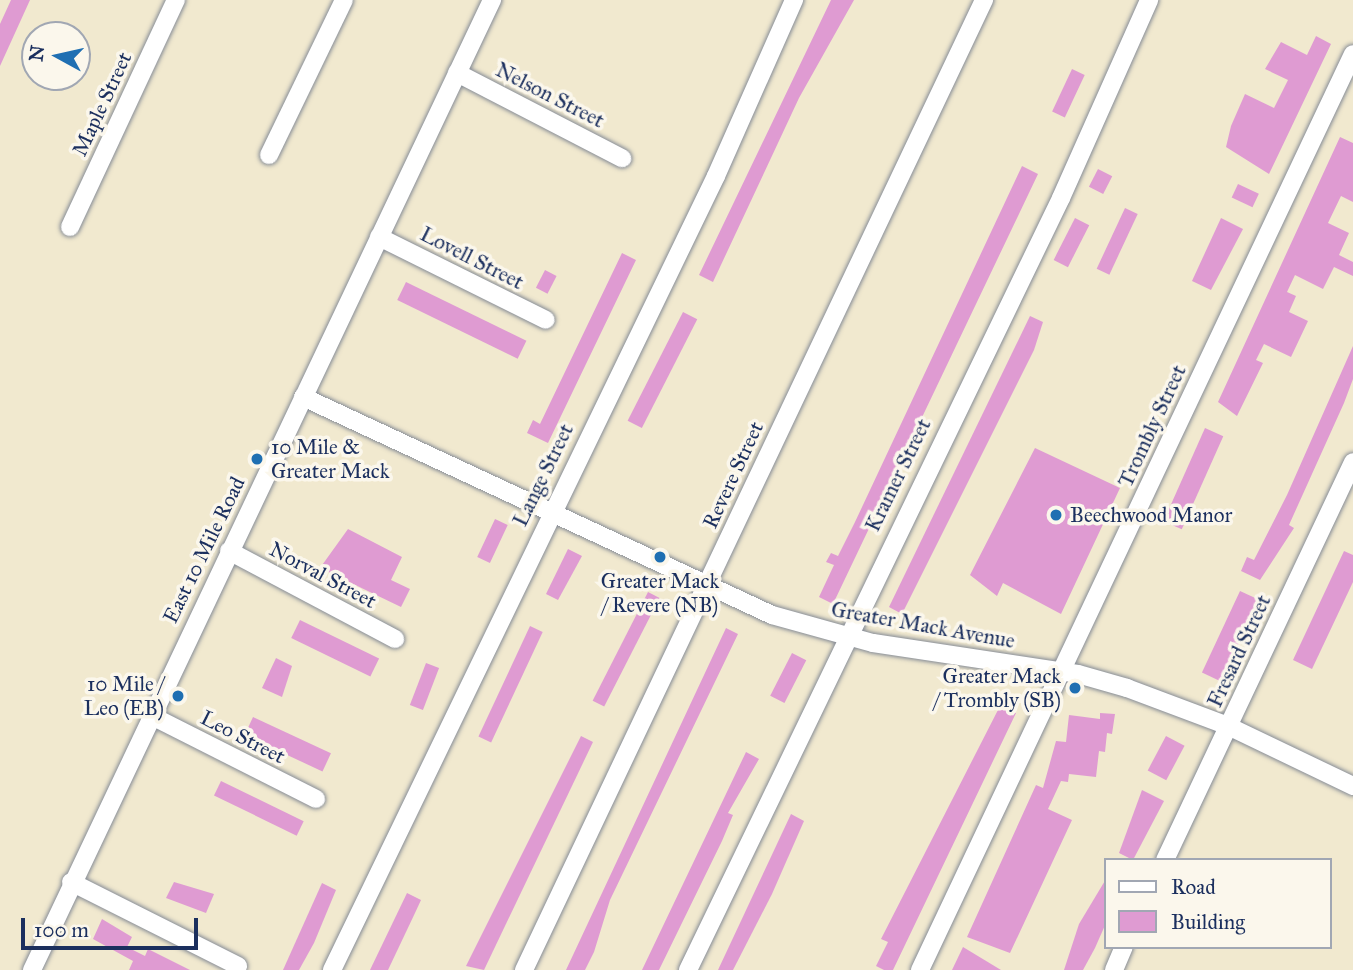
<!DOCTYPE html>
<html>
<head>
<meta charset="utf-8">
<style>
  body { margin:0 }
  #map { position:relative; width:1353px; height:970px; overflow:hidden; background:#f1e9cf; font-family:"IM FELL Great Primer",serif }
  div>[style] { position:absolute }
  .building>* { inset:0; background:#df9bd2; transform-origin:0 0 }
  .roads { filter:drop-shadow(0 0 2px #868c96) drop-shadow(0 0 2px #868c96) }
  .minor>* { height:18px; margin:-9px; padding:0 9px; transform-origin:9px; border-radius:9px; background:#fff }
  .dots>* { width:19px; height:19px; translate:-50% -50%; box-sizing:border-box; border:4px solid #fbf7ec; border-radius:50% }
  span { translate:-50% -50%; white-space:nowrap; text-align:center; line-height:1.15; -webkit-text-stroke:7px #fbf7ec; paint-order:stroke }
  .street-label { font-size:21px; color:#1b2f5e }
  .poi-label { font-size:21px; color:#1b2f5e }
  .left { translate:0 -50%; text-align:left }
  .right { translate:-100% -50%; text-align:right }
  .legend { position:absolute; left:1104px; top:858px; width:228px; height:91px; box-sizing:border-box; background:#fbf7ec; border:2px solid #a1a7b3; margin:0; padding:9px 12px; list-style:none; font-size:21px; color:#1b2f5e }
  .legend li { display:flex; align-items:center; gap:14px; height:35px }
  .legend b { width:35px; border:2px solid #a1a7b3 }
  .north { position:absolute; left:21px; top:21px; width:70px; height:70px; box-sizing:border-box; background:#fbf7ec; border:2px solid #a1a7b3; border-radius:50%; rotate:278deg; font-size:19px; font-weight:700; line-height:28px; text-align:center; color:#1b2f5e }
  .north::after { content:''; display:block; margin:auto; width:24px; height:32px; background:#1f6fb2; clip-path:polygon(50% 0,100% 100%,50% 72%,0 100%) }
  .scale { position:absolute; left:21px; top:918px; width:177px; height:32px; box-sizing:border-box; border:4px solid #1b2f5e; border-top:0; padding-left:9px; font-size:21px; line-height:24px; white-space:nowrap; color:#1b2f5e; -webkit-text-stroke:5px #fbf7ec; paint-order:stroke }
</style>
</head>
<body>
<div id="map">
  <div class="building">
    <div style="clip-path:polygon(11px 0,30px 0,0 66px,0 24px)"></div>
    <div style="clip-path:polygon(831px 0,854px 0,799px 98px,713px 282px,699px 275px)"></div>
    <div style="clip-path:polygon(1316px 36px,1331px 44px,1269px 174px,1226px 147px,1231px 126px,1245px 94px,1274px 108px,1288px 80px,1265px 69px,1281px 42px,1307px 55px)"></div>
    <div style="left:1072px;top:69px;width:14px;height:47px;rotate:25deg"></div>
    <div style="clip-path:polygon(1340px 137px,1353px 143px,1353px 202px,1341px 196px,1328px 223px,1349px 233px,1339px 255px,1353px 262px,1353px 276px,1334px 267px,1323px 289px,1295px 275px,1287px 292px,1296px 296px,1289px 312px,1308px 321px,1291px 357px,1264px 344px,1256px 360px,1263px 363px,1237px 416px,1218px 402px)"></div>
    <div style="clip-path:polygon(1022px 166px,1038px 174px,833px 604px,819px 597px,834px 565px,826px 562px,831px 553px,838px 556px,855px 522px)"></div>
    <div style="left:1098px;top:169px;width:16px;height:20px;rotate:27deg"></div>
    <div style="left:1238px;top:184px;width:23px;height:15px;rotate:25deg"></div>
    <div style="left:1125px;top:208px;width:14px;height:67px;rotate:25deg"></div>
    <div style="left:1075px;top:218px;width:16px;height:47px;rotate:27deg"></div>
    <div style="clip-path:polygon(1221px 218px,1243px 229px,1211px 290px,1192px 281px)"></div>
    <div style="clip-path:polygon(622px 253px,636px 260px,548px 443px,527px 433px,533px 420px,540px 424px)"></div>
    <div style="left:545px;top:270px;width:13px;height:20px;rotate:27deg"></div>
    <div style="left:406px;top:282px;width:134px;height:20px;rotate:26deg"></div>
    <div style="left:683px;top:312px;width:16px;height:122px;rotate:27deg"></div>
    <div style="clip-path:polygon(1030px 316px,1043px 322px,1034px 350px,902px 614px,889px 607px)"></div>
    <div style="clip-path:polygon(1353px 346px,1353px 379px,1344px 403px,1289px 525px,1294px 528px,1260px 580px,1241px 571px,1247px 557px,1254px 560px,1287px 495px)"></div>
    <div style="left:1205px;top:428px;width:20px;height:102px;rotate:24deg"></div>
    <div style="clip-path:polygon(1035px 448px,1120px 488px,1061px 614px,1003px 583px,997px 596px,970px 575px)"></div>
    <div style="left:495px;top:519px;width:14px;height:42px;rotate:25deg"></div>
    <div style="clip-path:polygon(348px 529px,402px 557px,391px 580px,410px 589px,401px 607px,320px 568px)"></div>
    <div style="clip-path:polygon(568px 549px,582px 556px,558px 600px,546px 594px)"></div>
    <div style="clip-path:polygon(1344px 551px,1353px 555px,1353px 582px,1312px 669px,1293px 660px)"></div>
    <div style="left:1240px;top:591px;width:21px;height:90px;rotate:25deg"></div>
    <div style="left:648px;top:592px;width:13px;height:122px;rotate:27deg"></div>
    <div style="left:300px;top:620px;width:88px;height:20px;rotate:26deg"></div>
    <div style="left:530px;top:626px;width:14px;height:122px;rotate:25deg"></div>
    <div style="clip-path:polygon(726px 628px,738px 634px,610px 900px,594px 952px,585px 970px,566px 970px)"></div>
    <div style="left:792px;top:653px;width:16px;height:48px;rotate:27deg"></div>
    <div style="clip-path:polygon(276px 658px,292px 666px,282px 697px,262px 688px)"></div>
    <div style="left:426px;top:663px;width:14px;height:45px;rotate:21deg"></div>
    <div style="clip-path:polygon(1000px 706px,1016px 713px,893px 970px,884px 970px,876px 966px,888px 942px,881px 939px)"></div>
    <div style="clip-path:polygon(1100px 713px,1115px 714px,1112px 734px,1107px 733px,1105px 752px,1099px 751px,1096px 777px,1069px 774px,1068px 782px,1061px 781px,1048px 809px,1072px 820px,1010px 953px,967px 937px,1036px 785px,1043px 788px,1056px 741px,1066px 742px,1069px 715px,1100px 719px)"></div>
    <div style="left:253px;top:717px;width:86px;height:20px;rotate:25deg"></div>
    <div style="clip-path:polygon(581px 736px,593px 742px,484px 970px,466px 966px)"></div>
    <div style="left:1166px;top:736px;width:21px;height:39px;rotate:28deg"></div>
    <div style="clip-path:polygon(746px 752px,759px 759px,728px 813px,733px 815px,722px 841px,659px 970px,642px 970px)"></div>
    <div style="left:221px;top:781px;width:92px;height:16px;rotate:26deg"></div>
    <div style="clip-path:polygon(1142px 790px,1164px 801px,1133px 860px,1119px 853px)"></div>
    <div style="clip-path:polygon(791px 814px,804px 821px,772px 894px,733px 970px,718px 970px)"></div>
    <div style="clip-path:polygon(1106px 879px,1106px 923px,1095px 948px,1083px 970px,1064px 970px,1079px 924px)"></div>
    <div style="clip-path:polygon(174px 882px,214px 894px,206px 913px,166px 898px)"></div>
    <div style="clip-path:polygon(322px 883px,336px 890px,314px 943px,299px 970px,283px 970px)"></div>
    <div style="clip-path:polygon(407px 893px,421px 900px,415px 913px,388px 970px,370px 970px)"></div>
    <div style="clip-path:polygon(102px 919px,132px 937px,127px 947px,145px 956px,148px 949px,190px 970px,129px 970px,133px 961px,93px 939px)"></div>
    <div style="clip-path:polygon(963px 947px,1001px 970px,952px 970px)"></div>
  </div>
  <div class="roads">
    <div class="minor">
      <div style="left:457px;top:73px;width:186px;rotate:27.3deg"></div>
      <div style="left:269px;top:155px;width:172px;rotate:-64.2deg"></div>
      <div style="left:70px;top:227px;width:251px;rotate:-65deg"></div>
      <div style="left:379px;top:237px;width:186px;rotate:26.4deg"></div>
      <div style="left:303px;top:397px;width:517px;rotate:24.93deg"></div>
      <div style="left:772px;top:615px;width:105px;rotate:15.5deg"></div>
      <div style="left:873px;top:643px;width:207px;rotate:8.6deg"></div>
      <div style="left:1078px;top:674px;width:51px;rotate:15.9deg"></div>
      <div style="left:1127px;top:688px;width:108px;rotate:20.6deg"></div>
      <div style="left:1228px;top:726px;width:139px;rotate:25.6deg"></div>
      <div style="left:229px;top:551px;width:188px;rotate:27.9deg"></div>
      <div style="left:150px;top:715px;width:186px;rotate:26.8deg"></div>
      <div style="left:1165px;top:860px;width:440px;rotate:-64.7deg"></div>
      <div style="left:71px;top:882px;width:187px;rotate:26.7deg"></div>
      <div style="left:32px;top:970px;width:1074px;rotate:-64.63deg"></div>
      <div style="left:332px;top:970px;width:882px;rotate:-64.19deg"></div>
      <div style="left:716px;top:176px;width:193px;rotate:-66.1deg"></div>
      <div style="left:524px;top:970px;width:1074px;rotate:-64.63deg"></div>
      <div style="left:688px;top:970px;width:857px;rotate:-64.21deg"></div>
      <div style="left:1061px;top:198px;width:217px;rotate:-66deg"></div>
      <div style="left:920px;top:970px;width:1013px;rotate:-64.7deg"></div>
      <div style="left:1114px;top:970px;width:25px;rotate:-67deg"></div>
    </div>
  </div>
  <div class="dots">
    <div style="left:257px;top:459px;background:#1f6fb2"></div>
    <div style="left:1056px;top:515px;background:#1f6fb2"></div>
    <div style="left:660px;top:557px;background:#1f6fb2"></div>
    <div style="left:1075px;top:688px;background:#1f6fb2"></div>
    <div style="left:178px;top:696px;background:#1f6fb2"></div>
  </div>
  <div class="street-label">
    <span style="left:550px;top:95px;rotate:27deg">Nelson Street</span>
    <span style="left:102px;top:104px;rotate:-65deg">Maple Street</span>
    <span style="left:472px;top:258px;rotate:27deg">Lovell Street</span>
    <span style="left:1152px;top:426px;rotate:-65deg">Trombly Street</span>
    <span style="left:543px;top:475px;rotate:-64deg">Lange Street</span>
    <span style="left:733px;top:475px;rotate:-65deg">Revere Street</span>
    <span style="left:898px;top:475px;rotate:-64deg">Kramer Street</span>
    <span style="left:204px;top:550px;rotate:-64deg">East 10 Mile Road</span>
    <span style="left:323px;top:575px;rotate:28deg">Norval Street</span>
    <span style="left:923px;top:625px;rotate:10deg">Greater Mack Avenue</span>
    <span style="left:1239px;top:651px;rotate:-65deg">Fresard Street</span>
    <span style="left:243px;top:737px;rotate:27deg">Leo Street</span>
  </div>
  <div class="poi-label">
    <span class="left" style="left:271px;top:459px">10 Mile &amp;<br>Greater Mack</span>
    <span class="left" style="left:1070px;top:515px">Beechwood Manor</span>
    <span style="left:660px;top:593px">Greater Mack<br>/ Revere (NB)</span>
    <span class="right" style="left:1061px;top:688px">Greater Mack<br>/ Trombly (SB)</span>
    <span class="right" style="left:164px;top:696px">10 Mile /<br>Leo (EB)</span>
  </div>
  <ul class="legend">
  <li><b style="height:9px;background:#fff"></b>Road</li>
  <li><b style="height:19px;background:#df9bd2"></b>Building</li>
  </ul>
  <div class="north">N</div>
  <div class="scale">100 m</div>
</div>
</body>
</html>
